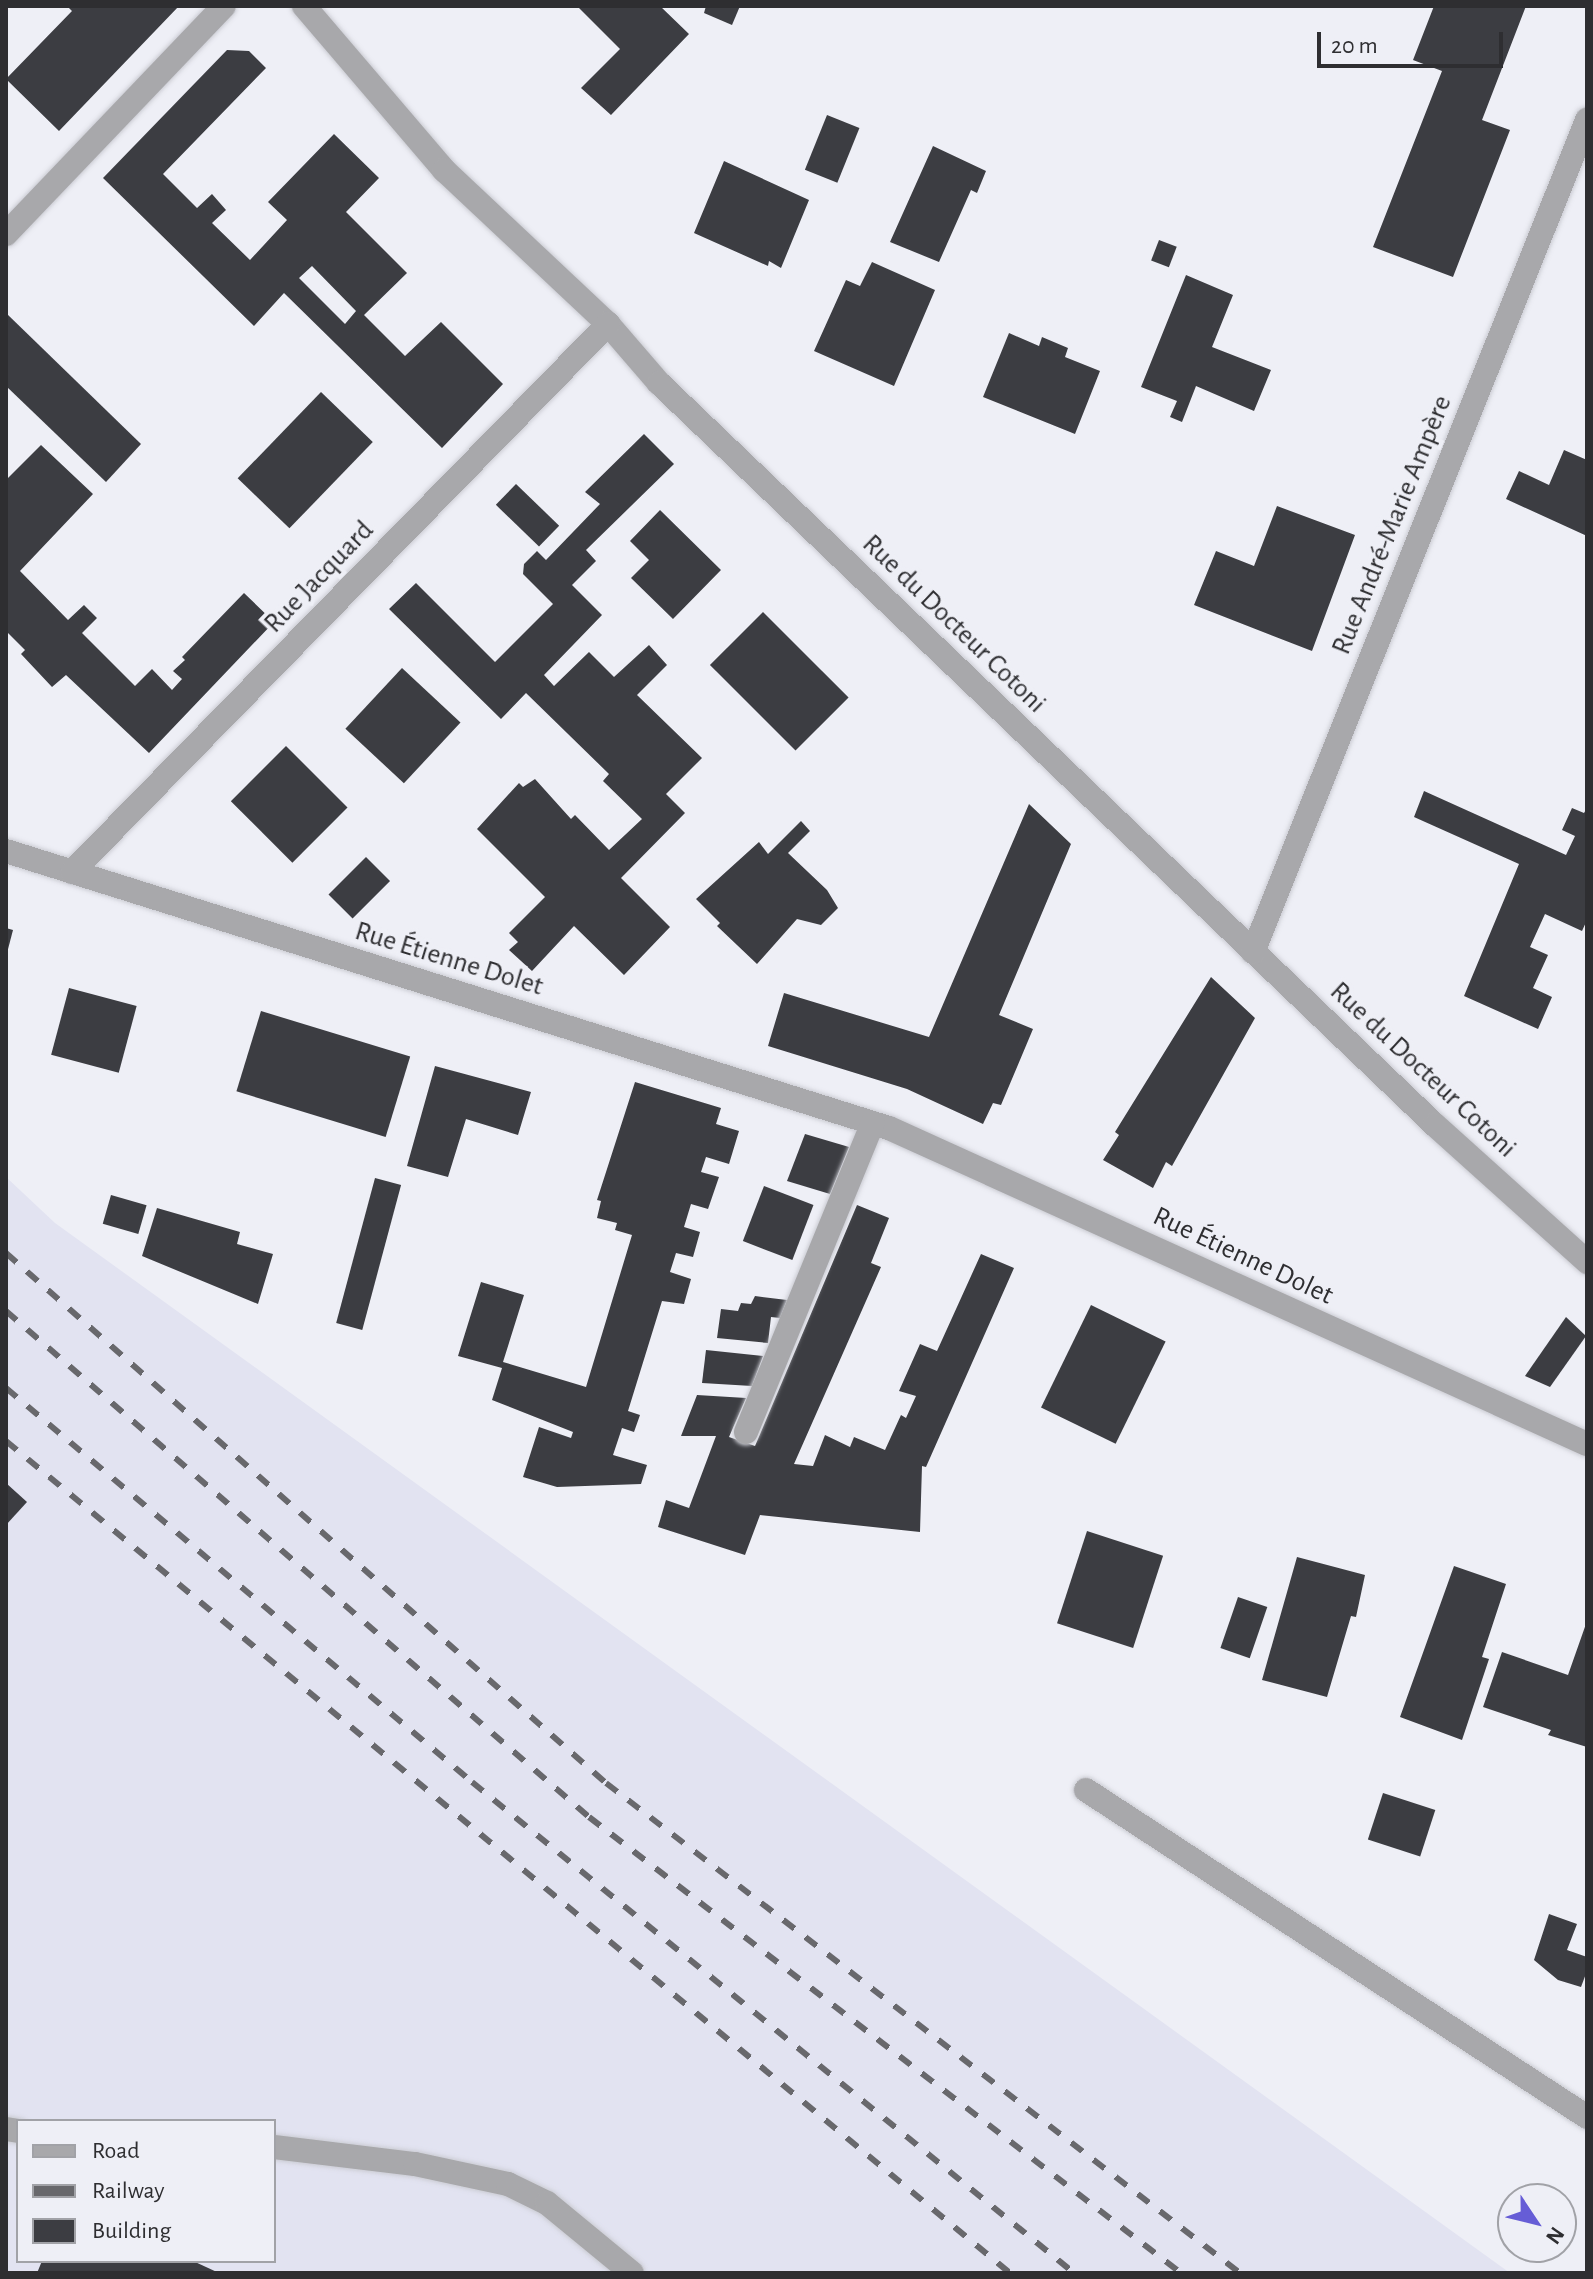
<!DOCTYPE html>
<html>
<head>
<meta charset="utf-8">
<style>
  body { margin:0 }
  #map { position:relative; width:1593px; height:2279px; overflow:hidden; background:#eeeff6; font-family:"Alegreya Sans",sans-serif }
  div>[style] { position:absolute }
  .built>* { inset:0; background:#e2e3f1 }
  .building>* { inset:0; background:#3c3d42; transform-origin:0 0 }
  .roads { filter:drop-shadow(0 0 2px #cbccd3) drop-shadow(0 0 2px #cbccd3) }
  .minor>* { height:24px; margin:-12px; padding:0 12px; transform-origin:12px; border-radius:12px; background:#a8a8ab }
  .rail>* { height:6px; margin-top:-3px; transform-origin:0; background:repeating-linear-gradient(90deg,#68686c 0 14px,transparent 0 28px) }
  span { translate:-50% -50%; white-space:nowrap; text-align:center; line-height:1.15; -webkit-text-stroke:8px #eeeff6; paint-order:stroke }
  .street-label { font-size:28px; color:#2e2e31 }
  .frame { position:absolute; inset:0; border:8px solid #2e2e31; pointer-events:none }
  .legend { position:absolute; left:16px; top:2119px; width:260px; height:144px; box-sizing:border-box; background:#eeeff6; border:2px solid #a1a2a7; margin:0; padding:10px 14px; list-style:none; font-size:24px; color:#2e2e31 }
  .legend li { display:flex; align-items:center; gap:16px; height:40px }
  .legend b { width:40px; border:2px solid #a1a2a7 }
  .north { position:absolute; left:1497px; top:2183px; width:80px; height:80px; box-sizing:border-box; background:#eeeff6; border:2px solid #a1a2a7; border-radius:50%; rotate:125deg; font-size:22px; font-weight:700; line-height:32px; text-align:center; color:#2e2e31 }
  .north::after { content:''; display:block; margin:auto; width:28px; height:36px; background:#665dd6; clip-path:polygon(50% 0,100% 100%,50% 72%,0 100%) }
  .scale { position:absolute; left:1317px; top:32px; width:186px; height:36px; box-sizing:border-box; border:4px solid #2e2e31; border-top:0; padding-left:10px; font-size:24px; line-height:28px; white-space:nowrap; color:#2e2e31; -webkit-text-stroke:6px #eeeff6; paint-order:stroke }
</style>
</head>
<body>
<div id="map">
  <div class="built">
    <div style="clip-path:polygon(evenodd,6px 1177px,55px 1223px,1510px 2273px,6px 2273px,6px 1177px,18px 2121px,274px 2121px,274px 2261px,18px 2261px,18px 2121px)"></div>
  </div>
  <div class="building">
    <div style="clip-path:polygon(67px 6px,179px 6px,59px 131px,6px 79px,72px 11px)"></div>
    <div style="clip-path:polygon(577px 6px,660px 6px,689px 34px,611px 115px,581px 88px,620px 49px)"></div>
    <div style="clip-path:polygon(706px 6px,740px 6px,732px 25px,704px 13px)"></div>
    <div style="clip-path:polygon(1434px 6px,1526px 6px,1482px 120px,1510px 130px,1453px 277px,1373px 247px,1442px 71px,1413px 60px)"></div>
    <div style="clip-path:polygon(evenodd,227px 50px,249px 51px,266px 68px,163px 174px,197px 208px,212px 194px,226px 210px,212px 223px,250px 260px,287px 220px,268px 202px,334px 134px,379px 178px,346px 212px,407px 273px,364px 315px,405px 356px,441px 322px,503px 384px,442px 448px,284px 293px,254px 326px,103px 178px,227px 50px,312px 266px,356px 311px,345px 324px,299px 278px,312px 266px)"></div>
    <div style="left:827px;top:115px;width:35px;height:59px;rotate:22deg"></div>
    <div style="clip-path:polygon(933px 146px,986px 171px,977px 193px,971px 190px,939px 262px,890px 242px)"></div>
    <div style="clip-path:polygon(724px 161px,809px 200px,781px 268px,769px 261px,768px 266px,694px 233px)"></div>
    <div style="left:1159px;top:240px;width:19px;height:22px;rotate:21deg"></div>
    <div style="clip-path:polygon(872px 262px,935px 290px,894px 386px,814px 351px,846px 280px,860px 286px)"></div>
    <div style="clip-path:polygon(1186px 275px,1233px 295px,1212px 347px,1271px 370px,1254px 411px,1196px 386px,1182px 422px,1170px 417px,1177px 401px,1141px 387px)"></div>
    <div style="clip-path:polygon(6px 313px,141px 444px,106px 482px,6px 386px)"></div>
    <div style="clip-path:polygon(1009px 333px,1039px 346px,1042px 337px,1068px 348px,1065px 357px,1100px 371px,1075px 434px,983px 397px)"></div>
    <div style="left:321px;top:392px;width:72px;height:120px;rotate:44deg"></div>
    <div style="clip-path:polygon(644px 434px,674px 464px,586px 550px,596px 561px,572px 585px,602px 615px,544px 675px,554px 686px,589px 652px,614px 677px,649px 645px,667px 665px,637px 695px,702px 758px,666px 794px,685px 813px,621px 878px,670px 927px,624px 975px,574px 926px,532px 971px,509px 950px,518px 942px,509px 933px,545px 897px,477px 829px,519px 783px,523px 787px,535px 779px,571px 819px,575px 815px,609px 850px,642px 819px,603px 781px,609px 774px,526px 693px,501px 719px,389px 609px,416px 583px,495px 662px,553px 604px,523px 574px,524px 564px,537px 551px,546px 560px,600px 504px,585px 492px)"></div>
    <div style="clip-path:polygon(41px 445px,93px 494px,20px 571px,68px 620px,84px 605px,97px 618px,82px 633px,135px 686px,152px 669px,172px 690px,182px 679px,173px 671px,185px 660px,182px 657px,244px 593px,274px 622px,149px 753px,66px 675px,52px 687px,21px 654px,25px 650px,6px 631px,6px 480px)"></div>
    <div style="clip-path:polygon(1564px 450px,1587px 460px,1587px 536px,1506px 499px,1519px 471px,1549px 485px)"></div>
    <div style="left:516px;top:484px;width:60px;height:29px;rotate:44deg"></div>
    <div style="clip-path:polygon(1277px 506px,1355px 535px,1312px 651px,1194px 605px,1216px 551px,1254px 566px)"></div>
    <div style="clip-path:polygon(660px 510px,721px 570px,673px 619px,631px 578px,649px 560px,630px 541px)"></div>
    <div style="left:763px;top:612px;width:121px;height:75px;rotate:45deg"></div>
    <div style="left:402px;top:668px;width:80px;height:83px;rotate:43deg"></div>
    <div style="left:286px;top:746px;width:87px;height:78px;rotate:45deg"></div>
    <div style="clip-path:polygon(1424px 791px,1566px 855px,1575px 836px,1562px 830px,1572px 808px,1584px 813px,1587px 808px,1587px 920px,1582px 931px,1545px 914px,1530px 947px,1548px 955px,1533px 988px,1552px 997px,1538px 1029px,1464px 996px,1519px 864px,1414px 817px)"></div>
    <div style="clip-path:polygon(1029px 804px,1071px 844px,999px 1015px,1033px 1029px,1001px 1105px,993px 1103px,983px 1124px,907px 1089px,768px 1046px,784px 993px,929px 1037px)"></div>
    <div style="clip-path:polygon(801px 821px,810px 831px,788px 853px,827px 890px,838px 908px,821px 925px,797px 919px,757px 964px,717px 926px,720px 923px,696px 899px,759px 842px,768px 854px)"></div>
    <div style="left:366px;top:857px;width:34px;height:53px;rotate:45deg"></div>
    <div style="clip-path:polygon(6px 928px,13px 930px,7px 953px,6px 953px)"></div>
    <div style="clip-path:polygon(1211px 977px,1255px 1018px,1172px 1166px,1166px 1162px,1153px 1188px,1103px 1160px,1119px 1135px,1115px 1132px)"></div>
    <div style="left:69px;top:988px;width:70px;height:69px;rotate:15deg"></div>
    <div style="left:261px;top:1011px;width:156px;height:84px;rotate:17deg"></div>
    <div style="clip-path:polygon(435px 1066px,531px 1092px,518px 1135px,466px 1119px,448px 1177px,407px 1166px)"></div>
    <div style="clip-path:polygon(635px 1082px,721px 1108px,716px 1124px,739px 1131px,729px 1164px,706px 1157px,701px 1172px,719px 1177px,708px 1209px,691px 1204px,684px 1227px,700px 1232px,693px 1257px,676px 1253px,670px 1272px,691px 1279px,684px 1304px,662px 1301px,628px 1411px,640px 1415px,634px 1432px,622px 1428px,613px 1455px,647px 1465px,641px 1484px,557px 1487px,523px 1477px,539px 1427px,571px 1438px,573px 1432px,492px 1400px,502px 1368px,458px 1356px,481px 1282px,524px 1295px,503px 1362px,586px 1387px,632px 1235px,615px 1230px,617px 1223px,597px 1218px,601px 1201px,597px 1200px)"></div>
    <div style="clip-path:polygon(805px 1134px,849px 1147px,830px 1194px,787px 1181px)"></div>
    <div style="left:375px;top:1178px;width:27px;height:150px;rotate:15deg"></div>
    <div style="left:764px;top:1186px;width:53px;height:59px;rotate:21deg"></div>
    <div style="left:111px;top:1195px;width:37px;height:30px;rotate:16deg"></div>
    <div style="clip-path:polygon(857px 1205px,889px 1218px,871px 1263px,881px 1267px,794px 1464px,813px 1466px,825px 1435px,850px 1447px,854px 1437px,885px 1450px,901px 1415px,906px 1418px,916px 1396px,899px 1391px,920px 1344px,937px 1351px,981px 1254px,1014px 1268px,926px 1467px,922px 1466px,920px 1532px,760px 1515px,745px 1555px,658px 1527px,666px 1500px,689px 1508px,716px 1436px,681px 1436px,697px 1395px,746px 1398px,729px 1437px,755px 1446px)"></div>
    <div style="clip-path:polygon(157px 1208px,240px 1232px,237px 1244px,273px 1254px,258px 1304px,142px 1256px)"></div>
    <div style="clip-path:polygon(755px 1296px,787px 1300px,780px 1318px,771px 1317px,768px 1343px,717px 1338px,721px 1309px,738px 1311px,741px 1303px,751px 1304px)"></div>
    <div style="left:1091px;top:1305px;width:83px;height:114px;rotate:26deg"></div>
    <div style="clip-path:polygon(1566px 1317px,1586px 1336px,1550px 1387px,1525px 1376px)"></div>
    <div style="clip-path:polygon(706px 1350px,763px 1356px,752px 1386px,702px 1383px)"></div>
    <div style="clip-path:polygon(6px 1483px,27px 1502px,6px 1525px)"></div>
    <div style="left:1087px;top:1531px;width:80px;height:97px;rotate:18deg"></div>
    <div style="clip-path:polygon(1297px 1557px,1365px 1575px,1356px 1617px,1351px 1616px,1327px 1697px,1262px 1680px)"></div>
    <div style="clip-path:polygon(1454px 1566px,1506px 1584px,1482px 1657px,1489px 1659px,1462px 1740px,1400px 1717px)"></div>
    <div style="left:1238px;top:1597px;width:31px;height:54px;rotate:19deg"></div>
    <div style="clip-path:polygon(1587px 1621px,1587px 1747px,1548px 1735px,1551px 1730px,1483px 1707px,1502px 1652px,1568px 1675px)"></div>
    <div style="left:1383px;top:1793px;width:55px;height:49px;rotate:18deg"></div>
    <div style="clip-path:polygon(1549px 1914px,1577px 1924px,1567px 1950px,1587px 1957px,1587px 1971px,1581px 1987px,1558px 1980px,1534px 1960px)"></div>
    <div style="clip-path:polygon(42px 2261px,193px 2261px,219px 2273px,37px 2273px)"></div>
  </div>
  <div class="roads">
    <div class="minor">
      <div style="left:304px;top:6px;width:216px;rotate:49.5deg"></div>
      <div style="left:444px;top:170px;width:225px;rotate:43.2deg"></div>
      <div style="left:608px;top:324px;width:78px;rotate:49.2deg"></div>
      <div style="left:659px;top:383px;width:1074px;rotate:43.72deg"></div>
      <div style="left:1435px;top:1125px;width:205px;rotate:42deg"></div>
      <div style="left:6px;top:234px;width:315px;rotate:-46.3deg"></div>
      <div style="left:6px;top:851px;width:925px;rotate:17.42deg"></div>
      <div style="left:889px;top:1128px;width:766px;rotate:24.36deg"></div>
      <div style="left:72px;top:872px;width:767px;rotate:-45.63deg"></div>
      <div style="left:1253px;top:952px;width:897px;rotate:-68.13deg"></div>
      <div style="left:746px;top:1432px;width:334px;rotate:-67.7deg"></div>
      <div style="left:1086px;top:1790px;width:598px;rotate:33.13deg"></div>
      <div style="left:6px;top:2129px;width:12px;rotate:9deg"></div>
      <div style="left:274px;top:2147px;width:142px;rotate:6.9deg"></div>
      <div style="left:415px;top:2164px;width:95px;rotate:12.1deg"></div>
      <div style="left:508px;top:2184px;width:43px;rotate:26deg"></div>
      <div style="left:547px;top:2203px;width:110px;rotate:39.5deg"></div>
    </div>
  </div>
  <div class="rail">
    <div style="left:6px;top:1253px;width:801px;rotate:41.46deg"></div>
    <div style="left:606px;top:1783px;width:801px;rotate:37.7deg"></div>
    <div style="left:6px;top:1311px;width:772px;rotate:40.96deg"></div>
    <div style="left:589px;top:1817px;width:747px;rotate:37.61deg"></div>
    <div style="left:6px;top:1388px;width:610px;rotate:40.21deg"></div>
    <div style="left:472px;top:1782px;width:777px;rotate:39.2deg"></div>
    <div style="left:6px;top:1441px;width:1304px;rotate:39.65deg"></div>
  </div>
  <div class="street-label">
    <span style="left:1392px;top:525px;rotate:-68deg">Rue André-Marie Ampère</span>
    <span style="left:319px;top:577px;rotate:-46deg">Rue Jacquard</span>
    <span style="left:954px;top:624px;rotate:44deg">Rue du Docteur Cotoni</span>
    <span style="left:449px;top:959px;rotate:17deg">Rue Étienne Dolet</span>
    <span style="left:1423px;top:1070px;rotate:43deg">Rue du Docteur Cotoni</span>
    <span style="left:1243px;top:1256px;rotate:25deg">Rue Étienne Dolet</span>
  </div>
  <div class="frame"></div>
  <ul class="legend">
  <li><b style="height:10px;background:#a8a8ab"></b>Road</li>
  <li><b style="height:10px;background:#68686c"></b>Railway</li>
  <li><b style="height:22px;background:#3c3d42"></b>Building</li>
  </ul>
  <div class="north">N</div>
  <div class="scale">20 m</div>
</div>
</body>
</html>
